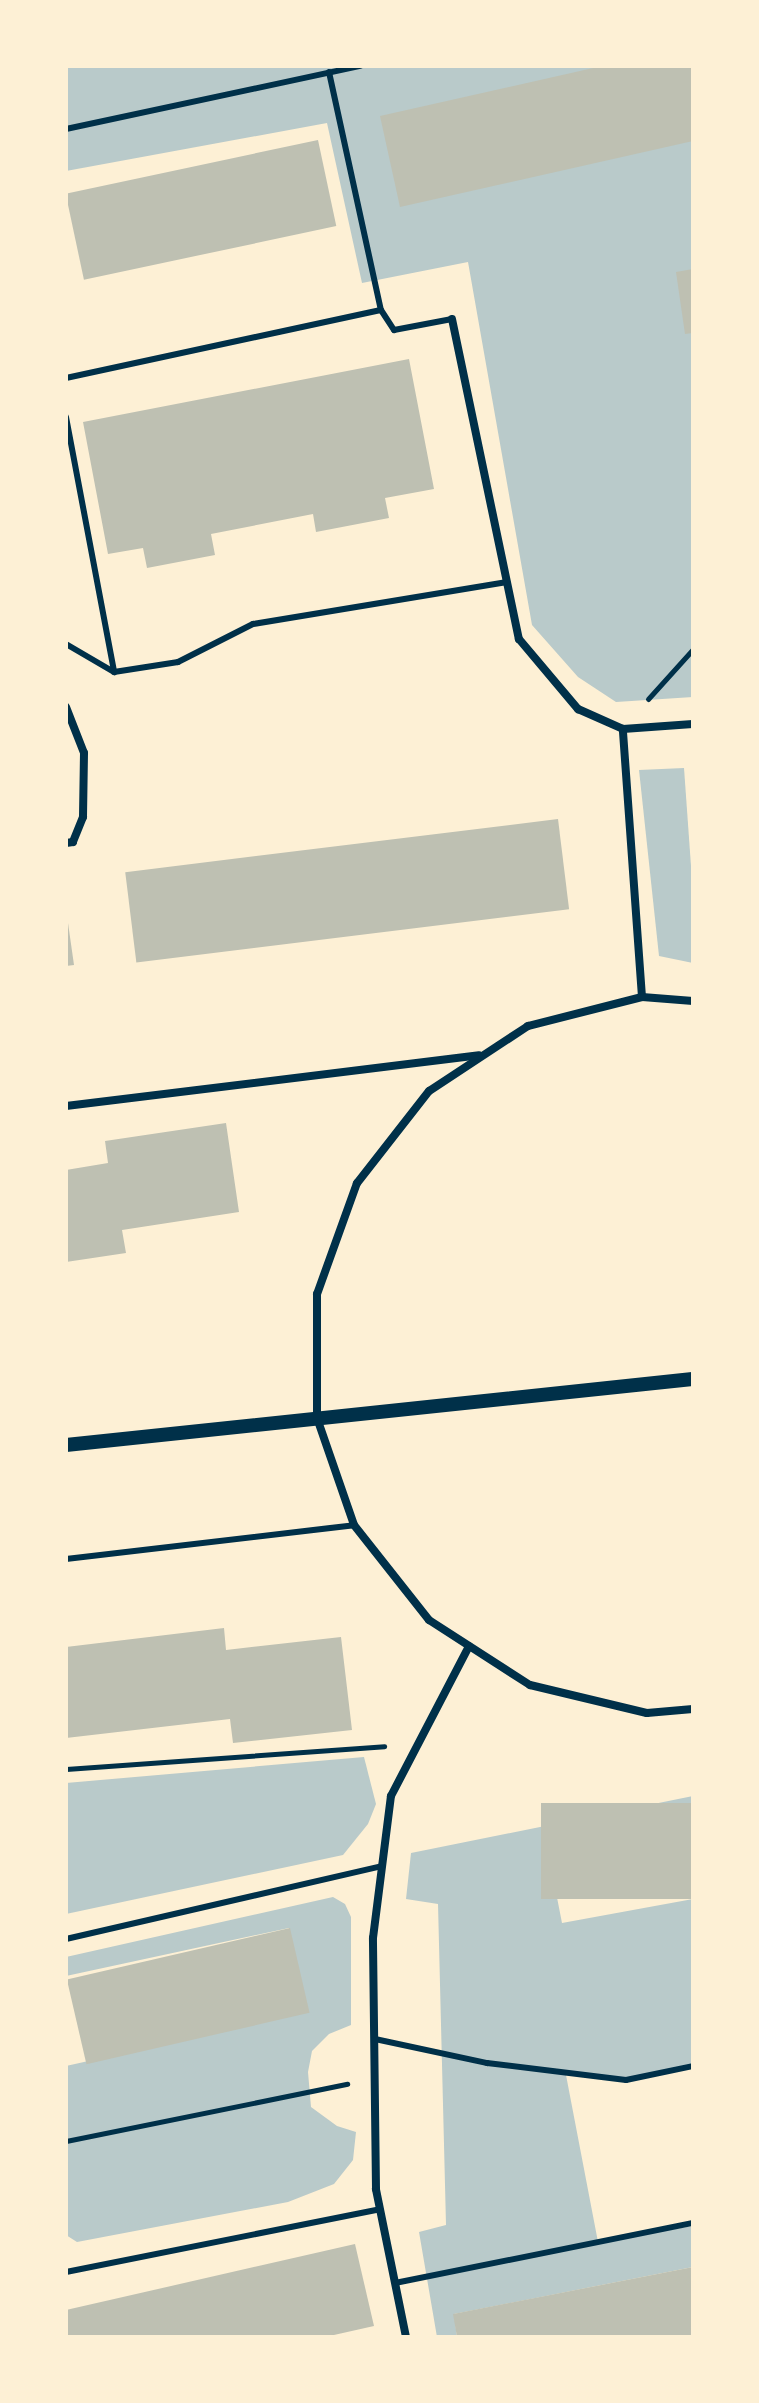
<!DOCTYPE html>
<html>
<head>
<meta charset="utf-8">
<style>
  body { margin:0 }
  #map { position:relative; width:759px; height:2403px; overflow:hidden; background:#fdf0d5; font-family:Cabin,sans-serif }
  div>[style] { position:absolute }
  .green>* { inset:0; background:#b9caca }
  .building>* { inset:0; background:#bec0b2; transform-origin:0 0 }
  .path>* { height:5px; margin:-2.5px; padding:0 2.5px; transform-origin:2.5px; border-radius:2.5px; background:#003049 }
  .service>* { height:6px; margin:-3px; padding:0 3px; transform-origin:3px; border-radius:3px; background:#003049 }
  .minor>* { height:8px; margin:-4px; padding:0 4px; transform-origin:4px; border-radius:4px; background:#003049 }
  .tertiary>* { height:14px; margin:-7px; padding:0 7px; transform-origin:7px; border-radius:7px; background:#003049 }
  span { translate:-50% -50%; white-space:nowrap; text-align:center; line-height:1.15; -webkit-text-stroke:7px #fdf0d5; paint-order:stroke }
  .frame { position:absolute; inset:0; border:68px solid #fdf0d5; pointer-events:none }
</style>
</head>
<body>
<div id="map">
  <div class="green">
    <div style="clip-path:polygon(66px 66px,693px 66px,693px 697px,616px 702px,578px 677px,532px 625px,468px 262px,362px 283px,327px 123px,66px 171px)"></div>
    <div style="clip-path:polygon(684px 768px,693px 894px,693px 963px,659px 956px,639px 770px)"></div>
    <div style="clip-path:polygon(364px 1757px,376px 1804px,368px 1824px,343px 1855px,66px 1914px,66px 1783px)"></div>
    <div style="clip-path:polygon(693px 1796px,693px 1803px,544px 1831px,562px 1923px,693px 1899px,693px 2066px,626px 2080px,566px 2075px,598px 2242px,693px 2226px,693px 2267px,454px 2314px,457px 2337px,437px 2337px,419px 2232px,446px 2225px,438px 1904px,406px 1899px,411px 1853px)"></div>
    <div style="clip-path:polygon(333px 1897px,345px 1904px,351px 1917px,351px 2025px,329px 2034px,312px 2051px,308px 2072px,311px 2107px,337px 2126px,356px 2132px,353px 2160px,334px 2184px,288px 2202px,77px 2242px,66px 2235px,66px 2066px,308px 2012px,289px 1928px,66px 1976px,66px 1957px)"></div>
  </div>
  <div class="building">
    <div style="clip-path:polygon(602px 66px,693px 66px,693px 141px,400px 207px,380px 116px)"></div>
    <div style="left:318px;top:140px;width:88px;height:258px;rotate:78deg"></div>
    <div style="clip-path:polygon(693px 269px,693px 333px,685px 334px,676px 272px)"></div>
    <div style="clip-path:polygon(409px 359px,434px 489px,385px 498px,389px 518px,316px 532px,313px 514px,211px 534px,215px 555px,147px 568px,143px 548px,108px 554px,83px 422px)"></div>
    <div style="left:558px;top:819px;width:91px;height:436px;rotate:83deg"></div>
    <div style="clip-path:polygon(66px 909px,74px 965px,66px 966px)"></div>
    <div style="clip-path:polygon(226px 1123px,239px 1212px,122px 1230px,126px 1253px,66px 1262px,66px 1170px,108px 1163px,105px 1141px)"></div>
    <div style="clip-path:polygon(224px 1628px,226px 1650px,341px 1637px,352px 1730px,233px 1743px,230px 1719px,66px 1738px,66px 1647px)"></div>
    <div style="left:693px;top:1803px;width:96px;height:152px;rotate:90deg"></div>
    <div style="left:290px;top:1928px;width:87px;height:229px;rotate:77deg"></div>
    <div style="clip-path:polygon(355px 2244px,374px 2326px,325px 2337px,66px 2337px,66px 2310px)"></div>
    <div style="clip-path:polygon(693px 2267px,693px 2337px,457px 2337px,453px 2314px)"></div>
  </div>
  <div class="path">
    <div style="left:648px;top:699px;width:67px;rotate:-48deg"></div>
    <div style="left:66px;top:1769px;width:319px;rotate:-4.1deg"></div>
    <div style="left:66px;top:2141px;width:287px;rotate:-11.5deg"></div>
  </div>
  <div class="service">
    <div style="left:329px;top:72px;width:244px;rotate:77.7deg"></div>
    <div style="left:381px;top:310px;width:24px;rotate:57deg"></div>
    <div style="left:394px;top:330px;width:59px;rotate:-10.7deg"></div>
    <div style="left:66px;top:129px;width:301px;rotate:-12.1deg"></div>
    <div style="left:66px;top:378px;width:322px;rotate:-12.2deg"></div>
    <div style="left:66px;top:417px;width:259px;rotate:79.3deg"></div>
    <div style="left:66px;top:644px;width:56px;rotate:30.3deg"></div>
    <div style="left:114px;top:672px;width:65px;rotate:-8.9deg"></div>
    <div style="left:178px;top:662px;width:84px;rotate:-26.9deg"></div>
    <div style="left:253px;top:624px;width:256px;rotate:-9.4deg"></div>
    <div style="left:66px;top:1559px;width:290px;rotate:-6.7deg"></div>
    <div style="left:66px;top:1939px;width:324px;rotate:-13deg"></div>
    <div style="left:375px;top:2039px;width:115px;rotate:12.1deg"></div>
    <div style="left:487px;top:2063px;width:140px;rotate:7deg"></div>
    <div style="left:626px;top:2080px;width:68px;rotate:-11.8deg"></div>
    <div style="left:66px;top:2272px;width:320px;rotate:-11.3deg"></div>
    <div style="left:395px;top:2283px;width:304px;rotate:-11.4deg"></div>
  </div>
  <div class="minor">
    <div style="left:452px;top:319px;width:327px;rotate:78.2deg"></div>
    <div style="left:519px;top:639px;width:92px;rotate:49.9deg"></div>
    <div style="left:578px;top:709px;width:49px;rotate:24deg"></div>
    <div style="left:66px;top:707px;width:49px;rotate:68.6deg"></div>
    <div style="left:84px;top:753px;width:64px;rotate:90.9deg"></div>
    <div style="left:83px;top:817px;width:27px;rotate:112deg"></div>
    <div style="left:73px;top:842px;width:7px;rotate:172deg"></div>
    <div style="left:642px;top:997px;width:269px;rotate:-94.1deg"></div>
    <div style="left:623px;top:729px;width:70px;rotate:-4.1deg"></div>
    <div style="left:693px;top:1001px;width:51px;rotate:-175.5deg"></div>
    <div style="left:642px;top:997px;width:118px;rotate:165.7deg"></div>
    <div style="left:528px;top:1026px;width:118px;rotate:146.7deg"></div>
    <div style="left:429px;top:1091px;width:117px;rotate:128deg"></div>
    <div style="left:357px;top:1183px;width:118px;rotate:109.8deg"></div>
    <div style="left:317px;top:1294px;width:124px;rotate:90deg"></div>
    <div style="left:317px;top:1418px;width:113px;rotate:70.9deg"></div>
    <div style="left:354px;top:1525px;width:121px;rotate:51.7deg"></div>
    <div style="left:429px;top:1620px;width:120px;rotate:32.8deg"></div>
    <div style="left:530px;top:1685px;width:120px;rotate:13.5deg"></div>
    <div style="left:647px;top:1713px;width:46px;rotate:-5deg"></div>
    <div style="left:66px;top:1106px;width:416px;rotate:-7deg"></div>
    <div style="left:406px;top:2337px;width:151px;rotate:-101.5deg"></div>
    <div style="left:376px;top:2189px;width:251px;rotate:-90.7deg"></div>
    <div style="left:373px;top:1938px;width:143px;rotate:-82.8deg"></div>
    <div style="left:391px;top:1796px;width:169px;rotate:-62.5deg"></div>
  </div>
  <div class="tertiary">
    <div style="left:66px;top:1445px;width:630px;rotate:-6.01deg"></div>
  </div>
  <div class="frame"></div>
</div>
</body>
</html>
